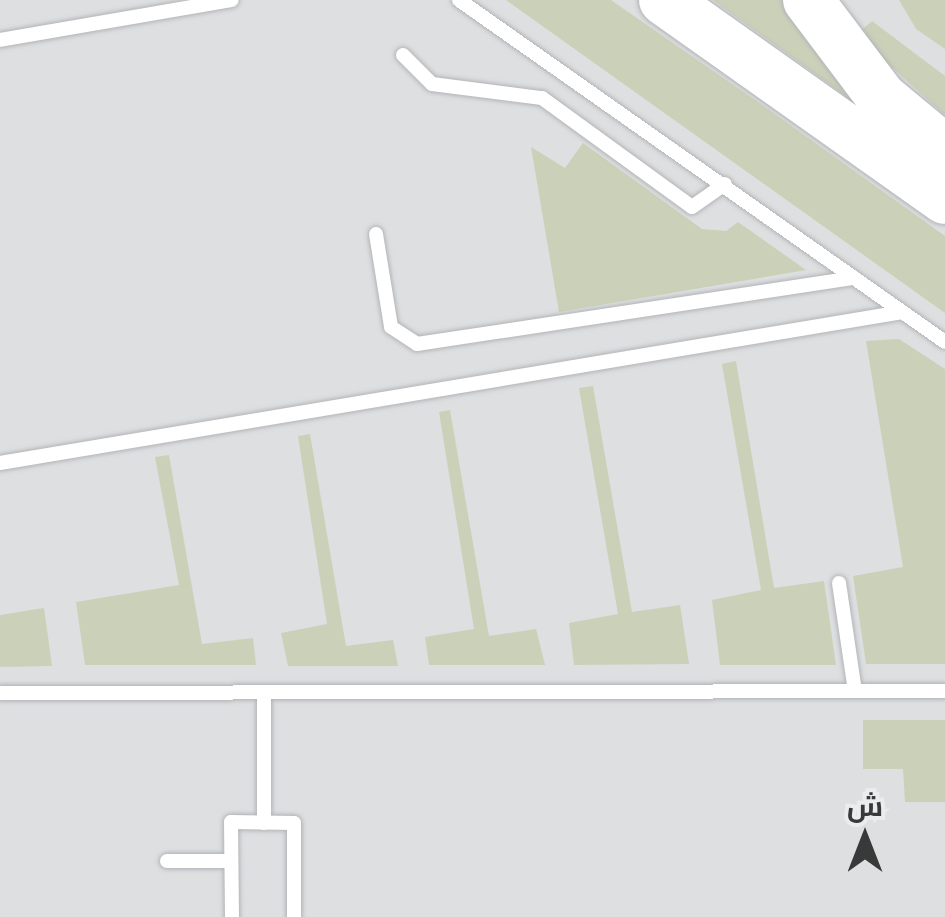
<!DOCTYPE html>
<html>
<head>
<meta charset="utf-8">
<style>
  body { margin:0 }
  #map { position:relative; width:945px; height:917px; overflow:hidden; background:#dddfe1; font-family:Poppins,Cairo,sans-serif }
  div>[style] { position:absolute }
  .green>* { inset:0; background:#cbd1b9 }
  .roads { filter:drop-shadow(0 0 2px #b3b4b6) drop-shadow(0 0 2px #b3b4b6) }
  .service>* { height:14px; margin:-7px; padding:0 7px; transform-origin:7px; border-radius:7px; background:#fff }
  .motorway>* { height:50px; margin:-25px; padding:0 25px; transform-origin:25px; border-radius:25px; background:#fff }
  span { translate:-50% -50%; white-space:nowrap; text-align:center; line-height:1.15; -webkit-text-stroke:10px #eaecee; paint-order:stroke }
  .north { position:absolute; left:815px; top:787px; width:100px; height:100px; -webkit-text-stroke:8px #eaecee; paint-order:stroke; rotate:0deg; font-size:28px; font-weight:700; line-height:40px; text-align:center; color:#383939 }
  .north::after { content:''; display:block; margin:auto; width:35px; height:45px; background:#383939; clip-path:polygon(50% 0,100% 100%,50% 72%,0 100%) }
</style>
</head>
<body>
<div id="map">
  <div class="green">
    <div style="clip-path:polygon(506px 0,611px 0,765px 107px,945px 236px,945px 313px)"></div>
    <div style="clip-path:polygon(713px 0,785px 0,792px 21px,834px 69px,847px 97px)"></div>
    <div style="clip-path:polygon(899px 0,945px 0,945px 49px,916px 29px)"></div>
    <div style="clip-path:polygon(872px 21px,945px 76px,945px 115px,856px 35px)"></div>
    <div style="clip-path:polygon(583px 143px,702px 229px,726px 231px,738px 222px,806px 270px,559px 312px,531px 147px,565px 168px)"></div>
    <div style="clip-path:polygon(899px 339px,945px 369px,945px 664px,866px 664px,853px 576px,903px 567px,866px 341px)"></div>
    <div style="clip-path:polygon(736px 361px,774px 588px,824px 581px,836px 665px,720px 665px,712px 600px,761px 590px,722px 364px)"></div>
    <div style="clip-path:polygon(593px 386px,632px 612px,680px 605px,689px 664px,574px 665px,569px 623px,618px 614px,579px 388px)"></div>
    <div style="clip-path:polygon(450px 410px,489px 636px,536px 629px,545px 665px,429px 665px,425px 637px,474px 629px,439px 412px)"></div>
    <div style="clip-path:polygon(310px 434px,346px 646px,393px 640px,398px 666px,288px 666px,281px 633px,327px 624px,298px 436px)"></div>
    <div style="clip-path:polygon(169px 455px,202px 644px,253px 638px,256px 665px,85px 665px,76px 602px,179px 585px,155px 457px)"></div>
    <div style="clip-path:polygon(44px 608px,52px 666px,0 667px,0 615px)"></div>
    <div style="clip-path:polygon(863px 720px,945px 720px,945px 802px,905px 802px,903px 769px,863px 769px)"></div>
  </div>
  <div class="roads">
    <div class="service">
      <div style="left:459px;top:0;width:594px;rotate:35.13deg"></div>
      <div style="left:0;top:40px;width:235px;rotate:-9.8deg"></div>
      <div style="left:403px;top:55px;width:41px;rotate:45deg"></div>
      <div style="left:432px;top:84px;width:111px;rotate:7.3deg"></div>
      <div style="left:542px;top:98px;width:185px;rotate:36deg"></div>
      <div style="left:692px;top:207px;width:40px;rotate:-34.9deg"></div>
      <div style="left:376px;top:234px;width:94px;rotate:80.8deg"></div>
      <div style="left:391px;top:327px;width:31px;rotate:33deg"></div>
      <div style="left:417px;top:344px;width:442px;rotate:-8.6deg"></div>
      <div style="left:0;top:463px;width:915px;rotate:-9.5deg"></div>
      <div style="left:839px;top:583px;width:109px;rotate:81.6deg"></div>
      <div style="left:264px;top:692px;width:131px;rotate:90deg"></div>
      <div style="left:0;top:693px;width:945px;rotate:-0.12deg"></div>
      <div style="left:167px;top:861px;width:64px"></div>
      <div style="left:232px;top:917px;width:95px;rotate:-90.6deg"></div>
      <div style="left:231px;top:822px;width:63px;rotate:0.9deg"></div>
      <div style="left:294px;top:823px;width:94px;rotate:90deg"></div>
    </div>
    <div class="motorway">
      <div style="left:664px;top:0;width:344px;rotate:35.3deg"></div>
      <div style="left:808px;top:0;width:121px;rotate:53deg"></div>
      <div style="left:881px;top:97px;width:83px;rotate:39.6deg"></div>
    </div>
  </div>
  <div class="north">ش</div>
</div>
</body>
</html>
